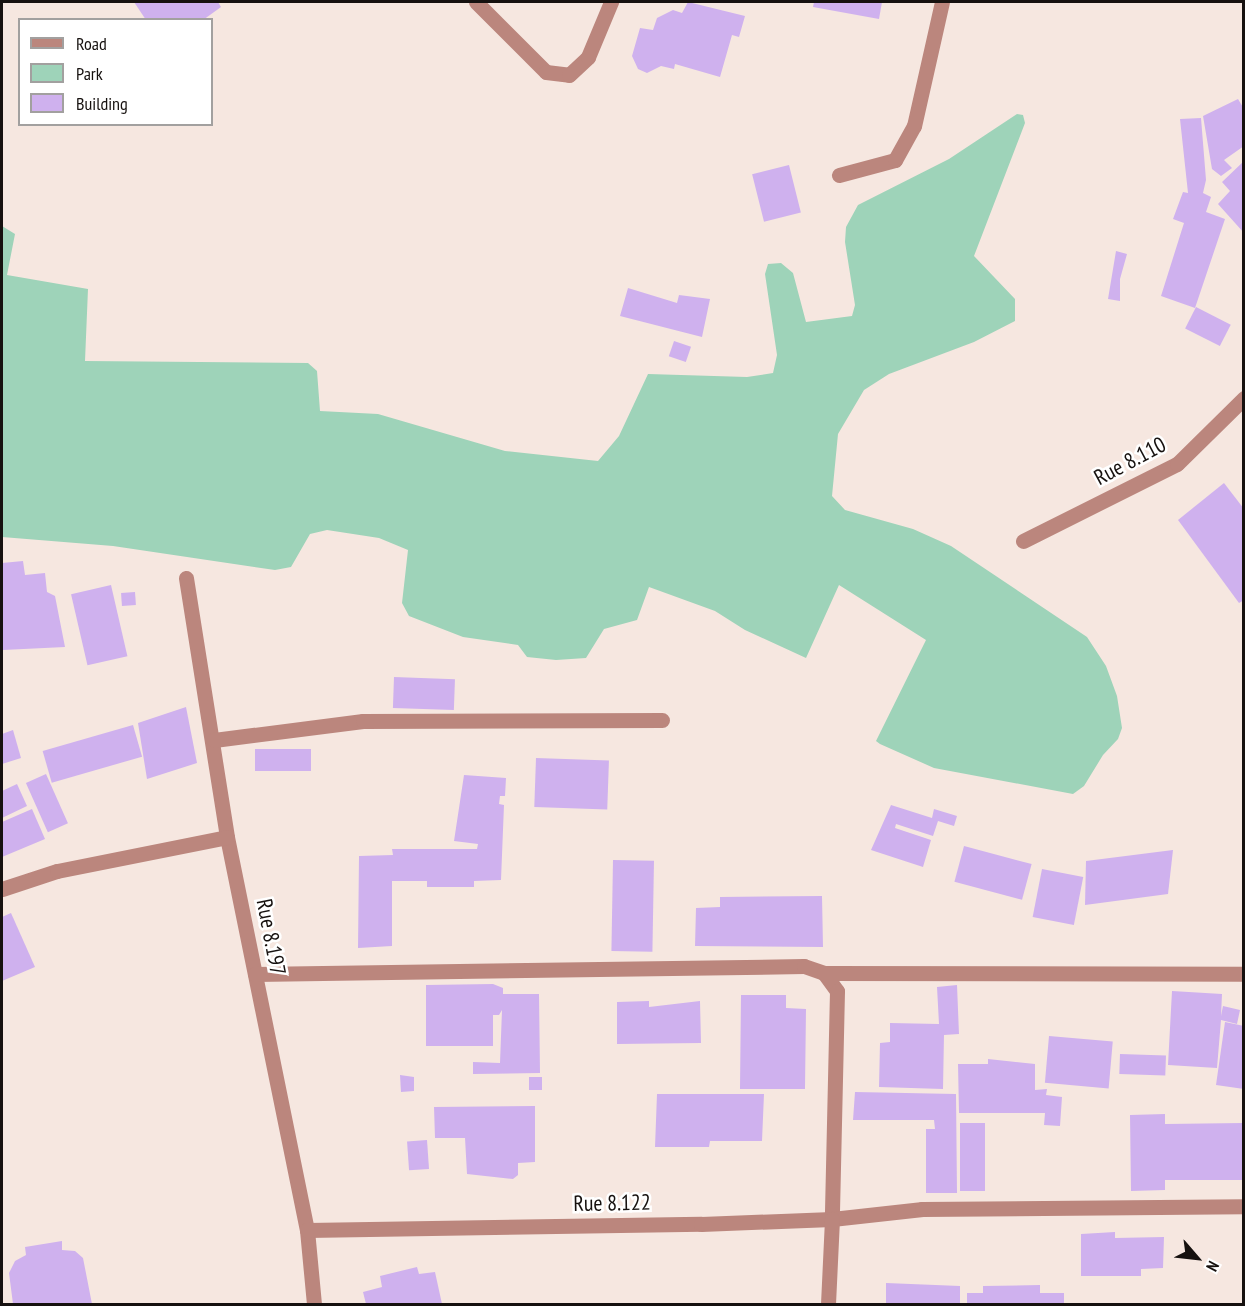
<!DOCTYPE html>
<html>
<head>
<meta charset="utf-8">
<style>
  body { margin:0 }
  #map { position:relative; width:1245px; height:1306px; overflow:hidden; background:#f6e7e0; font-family:"PT Sans Narrow",sans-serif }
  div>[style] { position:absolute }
  .green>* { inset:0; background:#9ed3b9 }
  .building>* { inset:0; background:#cfb1ee; transform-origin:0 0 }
  .minor>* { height:15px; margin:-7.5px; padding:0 7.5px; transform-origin:7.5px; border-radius:7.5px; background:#bb867d }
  span { translate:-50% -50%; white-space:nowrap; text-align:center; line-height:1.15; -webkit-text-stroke:5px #fff; paint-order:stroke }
  .street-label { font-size:22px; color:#16110f }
  .frame { position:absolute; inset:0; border:3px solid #16110f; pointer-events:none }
  .legend { position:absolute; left:18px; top:18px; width:195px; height:108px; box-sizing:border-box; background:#fff; border:2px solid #a2a09f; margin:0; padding:8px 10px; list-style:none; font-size:18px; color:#16110f }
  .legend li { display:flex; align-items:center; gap:12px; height:30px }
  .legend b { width:30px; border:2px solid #a2a09f }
  .north { position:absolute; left:1167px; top:1228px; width:60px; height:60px; -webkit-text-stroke:4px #fff; paint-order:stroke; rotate:118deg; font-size:16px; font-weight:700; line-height:24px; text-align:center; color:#16110f }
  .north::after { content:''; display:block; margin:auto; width:21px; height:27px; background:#16110f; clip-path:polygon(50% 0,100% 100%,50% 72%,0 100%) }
</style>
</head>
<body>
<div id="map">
  <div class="green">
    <div style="clip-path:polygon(1017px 114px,1023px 115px,1025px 123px,974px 256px,1015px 299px,1015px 321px,974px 342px,889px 374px,864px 390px,838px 434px,832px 496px,845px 510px,913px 529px,951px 546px,1087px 637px,1106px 666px,1117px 696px,1122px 728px,1118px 739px,1103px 755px,1084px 786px,1073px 794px,934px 768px,880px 744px,876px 741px,926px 640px,839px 585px,806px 658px,745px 630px,715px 611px,649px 587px,637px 620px,604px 629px,586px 658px,556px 660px,527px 657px,518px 645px,463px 637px,409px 616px,402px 603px,408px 550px,379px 538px,327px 530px,310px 534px,291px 567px,275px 570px,113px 546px,2px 537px,2px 226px,15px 234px,7px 275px,88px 289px,85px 361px,308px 363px,317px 371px,320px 411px,378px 414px,505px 451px,598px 461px,619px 436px,648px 374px,747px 377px,773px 373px,777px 355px,765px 274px,768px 264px,781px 263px,793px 273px,806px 322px,852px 316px,855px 305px,845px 242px,846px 227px,858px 205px,949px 159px)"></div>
  </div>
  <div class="building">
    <div style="clip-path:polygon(134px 2px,218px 2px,221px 7px,203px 20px,146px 20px)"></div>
    <div style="clip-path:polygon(688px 2px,745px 16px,739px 37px,732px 35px,720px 77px,675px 64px,674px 69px,661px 66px,647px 73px,638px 69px,632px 56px,640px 28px,653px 30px,657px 18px,673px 10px,682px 13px)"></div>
    <div style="clip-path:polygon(814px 2px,882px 2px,879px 19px,813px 7px)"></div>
    <div style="clip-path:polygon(1238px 99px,1244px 109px,1244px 146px,1224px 160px,1232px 168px,1221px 176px,1212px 169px,1203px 116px)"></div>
    <div style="clip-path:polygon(1201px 118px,1206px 180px,1203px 193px,1211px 197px,1206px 212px,1225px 219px,1195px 308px,1161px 296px,1184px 223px,1173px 219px,1183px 192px,1188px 193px,1180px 119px)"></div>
    <div style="clip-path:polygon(1244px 161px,1244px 233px,1218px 204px,1230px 191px,1222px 182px)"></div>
    <div style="left:789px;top:165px;width:49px;height:38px;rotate:76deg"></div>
    <div style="clip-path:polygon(1116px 251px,1127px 254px,1120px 279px,1120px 301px,1108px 299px)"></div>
    <div style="clip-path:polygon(628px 288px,677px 303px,679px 295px,710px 299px,702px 337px,620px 316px)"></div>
    <div style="left:1196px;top:307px;width:39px;height:24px;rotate:27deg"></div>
    <div style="left:674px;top:341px;width:18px;height:16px;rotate:19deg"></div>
    <div style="clip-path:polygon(1224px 483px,1244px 509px,1244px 600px,1239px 603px,1178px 520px)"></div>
    <div style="clip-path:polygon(23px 561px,25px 575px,45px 573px,47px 592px,55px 596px,65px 647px,3px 650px,2px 563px)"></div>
    <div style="left:111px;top:585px;width:73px;height:41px;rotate:77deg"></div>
    <div style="left:135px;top:592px;width:13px;height:14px;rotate:86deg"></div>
    <div style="left:394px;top:677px;width:61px;height:31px;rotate:2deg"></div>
    <div style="clip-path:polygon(186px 707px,197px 763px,147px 779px,138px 723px)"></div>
    <div style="left:133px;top:725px;width:33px;height:94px;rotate:74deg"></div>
    <div style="clip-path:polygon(13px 730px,21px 758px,2px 764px,2px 734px)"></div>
    <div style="left:255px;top:749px;width:56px;height:22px"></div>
    <div style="left:536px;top:758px;width:73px;height:49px;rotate:2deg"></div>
    <div style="left:46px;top:774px;width:54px;height:22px;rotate:66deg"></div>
    <div style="clip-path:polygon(464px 775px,506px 778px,505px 796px,500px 796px,499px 804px,504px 805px,501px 880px,474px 881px,474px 887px,427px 887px,427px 881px,392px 881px,392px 946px,358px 948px,359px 856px,393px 855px,392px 849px,477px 849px,478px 844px,454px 841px)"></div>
    <div style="clip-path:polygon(17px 784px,27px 806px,2px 818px,2px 791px)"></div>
    <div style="clip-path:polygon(891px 805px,932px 818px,934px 809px,957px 816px,954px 826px,938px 821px,933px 836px,896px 824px,895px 828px,931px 840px,923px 867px,871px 850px)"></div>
    <div style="clip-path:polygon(32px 809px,45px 839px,2px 857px,2px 822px)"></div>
    <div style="left:964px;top:846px;width:70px;height:37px;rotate:15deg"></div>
    <div style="clip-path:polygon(1173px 850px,1168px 894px,1085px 905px,1086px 861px)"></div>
    <div style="left:613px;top:860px;width:41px;height:91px;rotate:1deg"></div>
    <div style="left:1042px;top:869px;width:42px;height:49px;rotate:11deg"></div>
    <div style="clip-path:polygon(822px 896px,823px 947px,695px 946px,696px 908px,720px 907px,720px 897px)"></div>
    <div style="clip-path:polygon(11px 913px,35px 967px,2px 981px,2px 917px)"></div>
    <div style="clip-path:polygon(493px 984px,503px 988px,503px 994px,539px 994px,540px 1073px,473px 1074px,473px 1062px,500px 1063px,502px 1010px,499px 1015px,493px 1015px,493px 1046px,426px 1046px,426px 985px)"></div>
    <div style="clip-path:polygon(957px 985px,959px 1034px,944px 1035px,943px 1089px,879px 1087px,880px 1043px,890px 1042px,890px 1023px,939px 1024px,937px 987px)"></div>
    <div style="clip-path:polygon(1172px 991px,1222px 994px,1221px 1016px,1223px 1006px,1240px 1010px,1237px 1024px,1221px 1020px,1217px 1068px,1168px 1065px)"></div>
    <div style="clip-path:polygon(741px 995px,786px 995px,786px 1008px,806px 1009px,805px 1089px,740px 1089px)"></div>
    <div style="clip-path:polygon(649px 1001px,649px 1007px,700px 1001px,701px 1043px,617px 1044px,617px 1002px)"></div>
    <div style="clip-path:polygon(1225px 1022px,1244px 1026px,1244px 1089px,1216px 1085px)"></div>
    <div style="left:1049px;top:1036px;width:64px;height:47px;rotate:5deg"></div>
    <div style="left:1120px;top:1054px;width:46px;height:20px;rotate:2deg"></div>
    <div style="clip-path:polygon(988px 1059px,1035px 1064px,1035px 1090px,1047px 1089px,1046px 1095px,1062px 1097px,1060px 1126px,1044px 1125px,1045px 1113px,959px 1113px,958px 1064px,988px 1064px)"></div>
    <div style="clip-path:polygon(400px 1075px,414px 1077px,414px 1091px,401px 1092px)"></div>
    <div style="left:529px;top:1077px;width:13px;height:13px"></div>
    <div style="clip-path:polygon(855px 1092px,956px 1094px,957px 1193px,926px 1193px,926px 1129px,935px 1129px,934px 1120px,853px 1120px)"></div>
    <div style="clip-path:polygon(657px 1094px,764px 1094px,762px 1141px,710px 1141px,709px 1147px,655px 1147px)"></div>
    <div style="clip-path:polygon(535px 1106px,535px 1162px,518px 1163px,518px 1175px,513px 1179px,467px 1174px,465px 1138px,435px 1138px,434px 1107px)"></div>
    <div style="clip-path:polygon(1165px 1114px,1165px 1124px,1243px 1123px,1242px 1180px,1165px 1180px,1165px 1190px,1131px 1191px,1130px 1115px)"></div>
    <div style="left:985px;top:1123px;width:68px;height:25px;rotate:90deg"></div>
    <div style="left:427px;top:1140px;width:29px;height:20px;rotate:86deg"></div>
    <div style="clip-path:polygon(1115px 1232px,1115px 1238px,1164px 1237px,1163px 1268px,1141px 1269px,1141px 1276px,1081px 1276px,1081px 1234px)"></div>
    <div style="clip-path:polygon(62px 1241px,62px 1250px,75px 1251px,83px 1258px,92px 1304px,13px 1304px,9px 1273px,15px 1261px,26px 1255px,25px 1247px)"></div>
    <div style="clip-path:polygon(417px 1267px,419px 1274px,435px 1272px,442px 1304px,366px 1304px,363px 1292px,382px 1287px,380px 1276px)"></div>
    <div style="clip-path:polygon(886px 1283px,960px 1286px,960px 1304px,886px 1304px)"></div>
    <div style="clip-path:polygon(1040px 1285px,1040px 1293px,1064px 1293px,1064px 1304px,967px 1304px,967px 1293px,983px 1293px,983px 1286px)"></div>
  </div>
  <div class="minor">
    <div style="left:476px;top:2px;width:99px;rotate:45deg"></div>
    <div style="left:546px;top:72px;width:23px;rotate:7deg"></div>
    <div style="left:569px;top:75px;width:26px;rotate:-43deg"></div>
    <div style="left:588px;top:57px;width:60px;rotate:-67.3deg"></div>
    <div style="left:839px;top:175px;width:58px;rotate:-15deg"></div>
    <div style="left:895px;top:160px;width:39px;rotate:-61deg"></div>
    <div style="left:914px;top:126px;width:127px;rotate:-77.3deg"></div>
    <div style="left:1023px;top:541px;width:172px;rotate:-26.6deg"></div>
    <div style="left:1177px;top:464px;width:94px;rotate:-44.6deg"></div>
    <div style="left:186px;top:578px;width:262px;rotate:81deg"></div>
    <div style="left:227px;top:837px;width:401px;rotate:78.5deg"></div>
    <div style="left:307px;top:1230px;width:74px;rotate:84.6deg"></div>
    <div style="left:214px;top:740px;width:150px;rotate:-7.3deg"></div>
    <div style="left:363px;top:721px;width:299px;rotate:-0.2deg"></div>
    <div style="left:2px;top:889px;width:58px;rotate:-18.1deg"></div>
    <div style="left:57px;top:871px;width:173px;rotate:-11.3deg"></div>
    <div style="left:824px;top:973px;width:22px;rotate:54deg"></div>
    <div style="left:837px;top:991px;width:228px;rotate:91.3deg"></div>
    <div style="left:832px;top:1219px;width:91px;rotate:-6.3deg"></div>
    <div style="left:922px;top:1209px;width:322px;rotate:-0.5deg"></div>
    <div style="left:255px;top:974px;width:549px;rotate:-0.83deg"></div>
    <div style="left:804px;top:966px;width:21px;rotate:19deg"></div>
    <div style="left:824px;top:973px;width:420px;rotate:0.1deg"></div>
    <div style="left:307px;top:1230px;width:394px;rotate:-0.9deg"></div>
    <div style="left:701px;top:1224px;width:131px;rotate:-2.2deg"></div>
    <div style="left:832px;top:1219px;width:85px;rotate:92.7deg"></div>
  </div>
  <div class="street-label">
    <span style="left:1130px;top:461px;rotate:-28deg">Rue 8.110</span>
    <span style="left:271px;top:937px;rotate:79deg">Rue 8.197</span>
    <span style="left:612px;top:1203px;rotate:-1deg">Rue 8.122</span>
  </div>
  <div class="frame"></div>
  <ul class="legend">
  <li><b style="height:8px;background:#bb867d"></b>Road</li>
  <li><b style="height:16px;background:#9ed3b9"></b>Park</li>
  <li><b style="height:16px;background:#cfb1ee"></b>Building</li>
  </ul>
  <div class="north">N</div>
</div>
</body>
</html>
